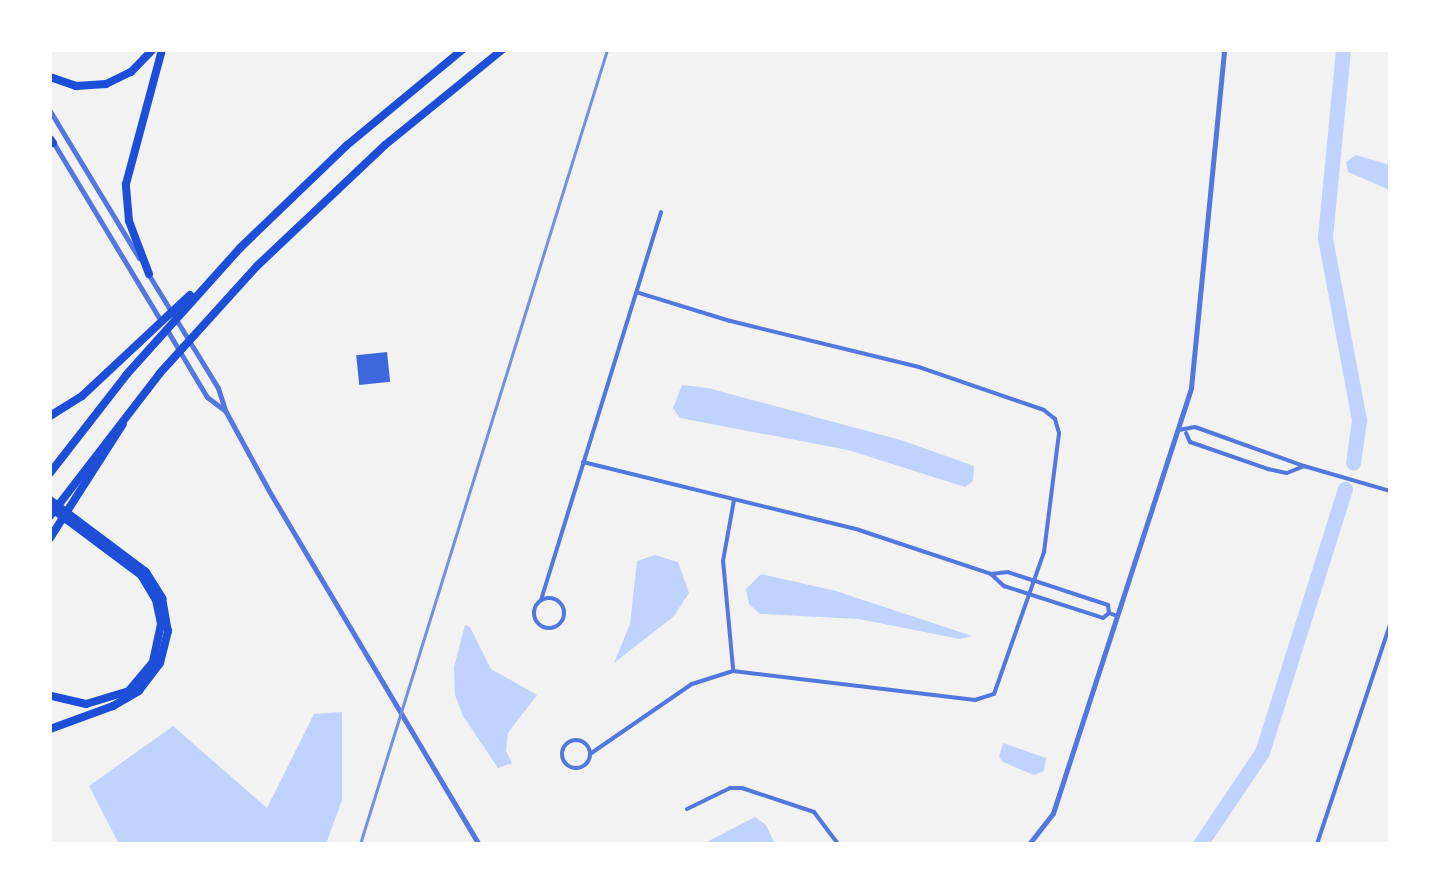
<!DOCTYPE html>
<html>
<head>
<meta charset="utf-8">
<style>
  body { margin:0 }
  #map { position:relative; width:1440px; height:894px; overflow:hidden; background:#f2f2f2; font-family:"Playfair Display",serif }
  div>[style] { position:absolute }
  .water>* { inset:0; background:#bfd3fe }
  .river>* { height:15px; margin:-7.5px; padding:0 7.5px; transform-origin:7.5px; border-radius:7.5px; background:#bfd3fe }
  .building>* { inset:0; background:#3d67dc; transform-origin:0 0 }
  .minor>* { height:4px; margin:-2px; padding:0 2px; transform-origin:2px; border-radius:2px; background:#5277de }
  .minor>.ring { margin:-2px; padding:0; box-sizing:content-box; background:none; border:4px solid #5277de; border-radius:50% }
  .tertiary>* { height:5px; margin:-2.5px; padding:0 2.5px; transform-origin:2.5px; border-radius:2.5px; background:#5277de }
  .motorway>* { height:8px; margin:-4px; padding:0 4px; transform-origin:4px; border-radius:4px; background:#1d4ed8 }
  .rail>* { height:2.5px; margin:-1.25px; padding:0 1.25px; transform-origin:1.25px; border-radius:1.25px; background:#7290e2 }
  span { translate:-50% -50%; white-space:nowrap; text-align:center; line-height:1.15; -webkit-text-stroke:8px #fff; paint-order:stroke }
  .frame { position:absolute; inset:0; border:52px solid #fff; pointer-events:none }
</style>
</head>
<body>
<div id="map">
  <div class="water">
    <div style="clip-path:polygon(1356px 155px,1390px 165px,1390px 190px,1348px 172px,1346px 162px)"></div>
    <div style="clip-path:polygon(682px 385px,708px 388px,904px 441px,974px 466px,973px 481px,965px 487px,848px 450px,680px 418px,673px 408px)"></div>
    <div style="clip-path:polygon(655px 555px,678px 562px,689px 593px,673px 617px,614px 663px,630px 624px,637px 561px)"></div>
    <div style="clip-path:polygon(761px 574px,836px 591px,972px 636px,960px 639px,859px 619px,760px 614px,749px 604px,746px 589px)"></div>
    <div style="clip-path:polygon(465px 625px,470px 627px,491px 669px,537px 695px,508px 733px,506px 751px,512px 763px,498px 768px,463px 716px,455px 695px,454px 667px)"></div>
    <div style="clip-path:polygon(342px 712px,342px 800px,326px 844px,119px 844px,89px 786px,173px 726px,267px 808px,314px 714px)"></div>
    <div style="clip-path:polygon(1003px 743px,1046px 758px,1044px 771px,1034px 775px,1003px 762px,999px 757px)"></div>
    <div style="clip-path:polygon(755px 817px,766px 825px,775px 844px,703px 844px)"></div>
  </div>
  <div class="river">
    <div style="left:1343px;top:50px;width:189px;rotate:95.5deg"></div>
    <div style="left:1325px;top:238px;width:185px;rotate:79.4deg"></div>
    <div style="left:1359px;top:420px;width:43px;rotate:97.9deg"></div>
    <div style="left:1200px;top:844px;width:111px;rotate:-56deg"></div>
    <div style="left:1262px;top:752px;width:276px;rotate:-72.5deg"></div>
  </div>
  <div class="building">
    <div style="left:387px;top:352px;width:30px;height:31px;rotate:84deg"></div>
  </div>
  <div class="minor">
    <div style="left:1179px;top:430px;width:16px;rotate:-11deg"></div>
    <div style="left:1195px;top:427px;width:116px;rotate:19.7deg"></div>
    <div style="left:1304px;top:466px;width:90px;rotate:16.2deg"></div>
    <div style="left:1186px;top:433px;width:10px;rotate:66deg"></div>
    <div style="left:1190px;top:442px;width:83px;rotate:19.1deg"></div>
    <div style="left:1268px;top:469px;width:19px;rotate:12deg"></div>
    <div style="left:1287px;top:473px;width:18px;rotate:-22deg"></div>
    <div style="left:583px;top:462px;width:284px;rotate:13.8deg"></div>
    <div style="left:859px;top:530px;width:139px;rotate:18.4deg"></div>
    <div class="ring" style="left:534px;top:598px;width:26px;height:26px"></div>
    <div style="left:541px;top:600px;width:406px;rotate:-72.8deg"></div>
    <div style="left:1109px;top:613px;width:8px;rotate:-97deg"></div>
    <div style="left:1108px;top:605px;width:77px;rotate:-161.8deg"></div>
    <div style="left:1035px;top:581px;width:28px;rotate:-162deg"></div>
    <div style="left:1008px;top:572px;width:17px;rotate:173deg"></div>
    <div style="left:991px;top:574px;width:18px;rotate:43deg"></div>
    <div style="left:1004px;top:586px;width:104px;rotate:17.9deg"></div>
    <div style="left:1103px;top:618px;width:8px;rotate:-40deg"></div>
    <div style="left:1109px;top:613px;width:9px;rotate:21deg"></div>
    <div style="left:733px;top:668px;width:107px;rotate:-95.3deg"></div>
    <div style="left:723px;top:561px;width:62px;rotate:-79.8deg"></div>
    <div class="ring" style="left:562px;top:740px;width:24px;height:24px"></div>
    <div style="left:590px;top:754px;width:124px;rotate:-34.5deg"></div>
    <div style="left:692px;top:684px;width:43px;rotate:-17.6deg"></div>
    <div style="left:733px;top:671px;width:244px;rotate:6.8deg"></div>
    <div style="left:975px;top:700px;width:20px;rotate:-18deg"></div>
    <div style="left:994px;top:694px;width:151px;rotate:-70.6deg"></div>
    <div style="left:1044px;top:552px;width:120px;rotate:-82.8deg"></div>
    <div style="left:1059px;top:433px;width:15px;rotate:-106deg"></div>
    <div style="left:1055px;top:419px;width:14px;rotate:-141deg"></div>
    <div style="left:1044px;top:410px;width:132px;rotate:-161deg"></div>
    <div style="left:919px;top:367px;width:195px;rotate:-166.3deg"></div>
    <div style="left:730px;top:321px;width:98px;rotate:-162.9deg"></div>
    <div style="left:687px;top:809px;width:48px;rotate:-26deg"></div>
    <div style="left:730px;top:788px;width:12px"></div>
    <div style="left:742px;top:788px;width:76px;rotate:18.4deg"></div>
    <div style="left:814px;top:812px;width:40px;rotate:53deg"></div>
    <div style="left:1317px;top:844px;width:232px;rotate:-71.6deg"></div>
  </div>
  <div class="tertiary">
    <div style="left:50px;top:111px;width:172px;rotate:58.8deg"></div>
    <div style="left:53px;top:142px;width:209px;rotate:58.9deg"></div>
    <div style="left:147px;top:272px;width:136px;rotate:58.5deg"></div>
    <div style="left:218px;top:388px;width:25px;rotate:72deg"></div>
    <div style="left:226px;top:412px;width:90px;rotate:61.4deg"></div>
    <div style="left:269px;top:491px;width:411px;rotate:59.3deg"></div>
    <div style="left:167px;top:330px;width:78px;rotate:59.2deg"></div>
    <div style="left:207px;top:397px;width:21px;rotate:37deg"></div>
    <div style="left:1029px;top:844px;width:39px;rotate:-52deg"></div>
    <div style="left:1053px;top:813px;width:447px;rotate:-72deg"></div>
    <div style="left:1191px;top:388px;width:340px;rotate:-84.4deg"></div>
  </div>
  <div class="motorway">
    <div style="left:50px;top:77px;width:28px;rotate:19deg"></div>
    <div style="left:76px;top:86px;width:30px;rotate:-4deg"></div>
    <div style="left:106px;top:84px;width:28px;rotate:-26deg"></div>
    <div style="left:131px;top:72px;width:30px;rotate:-46deg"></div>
    <div style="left:50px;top:139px;width:5px;rotate:53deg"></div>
    <div style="left:149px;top:274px;width:57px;rotate:-110.7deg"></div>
    <div style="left:129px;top:221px;width:37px;rotate:-95deg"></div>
    <div style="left:126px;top:184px;width:139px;rotate:-75deg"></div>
    <div style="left:50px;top:416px;width:38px;rotate:-32deg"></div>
    <div style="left:82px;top:396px;width:148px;rotate:-43.1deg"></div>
    <div style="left:50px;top:473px;width:125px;rotate:-52.1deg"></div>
    <div style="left:127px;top:374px;width:169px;rotate:-48.1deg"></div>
    <div style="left:240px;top:248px;width:147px;rotate:-43.9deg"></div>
    <div style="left:346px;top:146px;width:151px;rotate:-39.6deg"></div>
    <div style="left:50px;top:500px;width:120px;rotate:36.9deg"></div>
    <div style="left:146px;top:572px;width:31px;rotate:58deg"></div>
    <div style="left:162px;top:598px;width:34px;rotate:80deg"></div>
    <div style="left:168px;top:631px;width:33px;rotate:104deg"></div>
    <div style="left:160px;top:663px;width:35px;rotate:127deg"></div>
    <div style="left:139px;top:691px;width:30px;rotate:150deg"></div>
    <div style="left:113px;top:706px;width:67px;rotate:159.9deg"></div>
    <div style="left:50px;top:507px;width:114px;rotate:36.8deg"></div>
    <div style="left:141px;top:575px;width:29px;rotate:59deg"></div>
    <div style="left:156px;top:600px;width:25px;rotate:78deg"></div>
    <div style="left:161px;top:624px;width:39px;rotate:102deg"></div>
    <div style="left:153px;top:662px;width:38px;rotate:130deg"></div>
    <div style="left:129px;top:691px;width:45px;rotate:163.2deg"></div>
    <div style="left:86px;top:704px;width:37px;rotate:-167deg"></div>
    <div style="left:50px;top:516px;width:180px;rotate:-52.4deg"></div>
    <div style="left:160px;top:373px;width:144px;rotate:-47.8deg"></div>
    <div style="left:257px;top:266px;width:176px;rotate:-43.4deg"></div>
    <div style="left:385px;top:145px;width:151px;rotate:-39.1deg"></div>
    <div style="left:50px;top:538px;width:135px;rotate:-57.4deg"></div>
  </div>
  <div class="rail">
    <div style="left:360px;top:844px;width:832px;rotate:-72.72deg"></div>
  </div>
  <div class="frame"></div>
</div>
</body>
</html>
